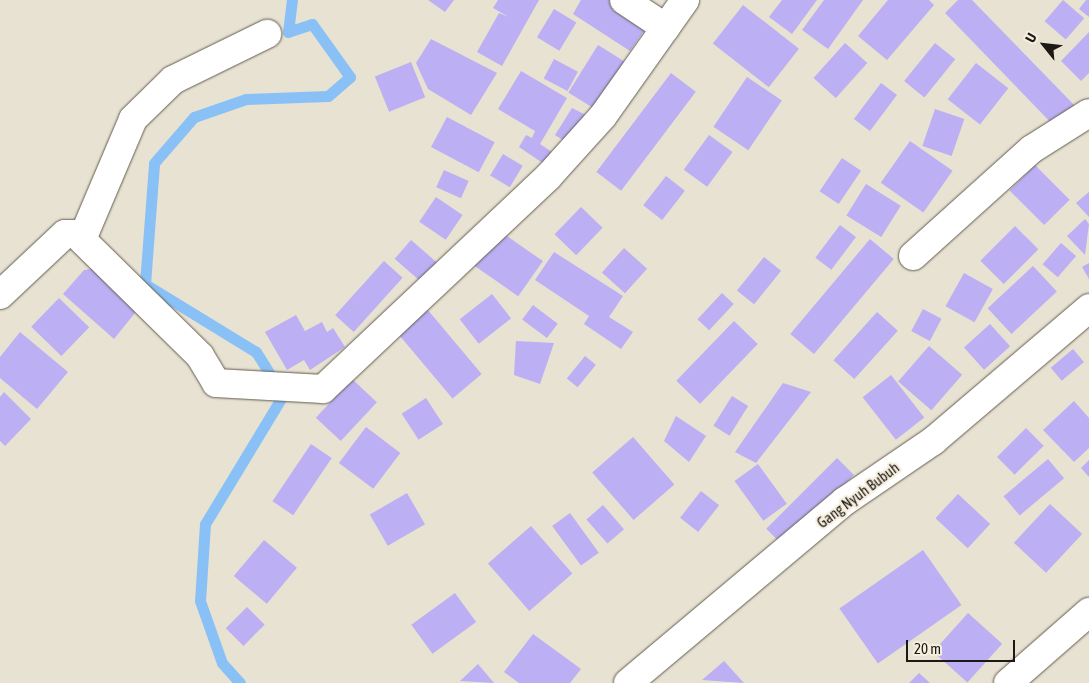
<!DOCTYPE html>
<html>
<head>
<meta charset="utf-8">
<style>
  body { margin:0 }
  #map { position:relative; width:1089px; height:683px; overflow:hidden; background:#e8e2d2; font-family:"Asap Condensed",sans-serif }
  div>[style] { position:absolute }
  .stream>* { height:11px; margin:-5.5px; padding:0 5.5px; transform-origin:5.5px; border-radius:5.5px; background:#89c1f7 }
  .building>* { inset:0; background:#bcaff3; transform-origin:0 0 }
  .roads { filter:drop-shadow(0 0 1px #625c4f) drop-shadow(0 0 1px #625c4f) }
  .street>* { height:28px; margin:-14px; padding:0 14px; transform-origin:14px; border-radius:14px; background:#fff }
  span { translate:-50% -50%; white-space:nowrap; text-align:center; line-height:1.15; -webkit-text-stroke:4.5px #f6efdf; paint-order:stroke }
  .street-label { font-size:15px; color:#1c1914 }
  .north { position:absolute; left:1019px; top:20px; width:50px; height:50px; -webkit-text-stroke:4px #f6efdf; paint-order:stroke; rotate:299deg; font-size:14px; font-weight:700; line-height:20px; text-align:center; color:#1c1914 }
  .north::after { content:''; display:block; margin:auto; width:18px; height:22px; background:#1c1914; clip-path:polygon(50% 0,100% 100%,50% 72%,0 100%) }
  .scale { position:absolute; left:906px; top:640px; width:109px; height:22px; box-sizing:border-box; border:2px solid #1c1914; border-top:0; padding-left:6px; font-size:15px; line-height:18px; white-space:nowrap; color:#1c1914; -webkit-text-stroke:4px #f6efdf; paint-order:stroke }
</style>
</head>
<body>
<div id="map">
  <div class="stream">
    <div style="left:240px;top:683px;width:27px;rotate:-132deg"></div>
    <div style="left:222px;top:663px;width:66px;rotate:-109.5deg"></div>
    <div style="left:200px;top:601px;width:77px;rotate:-86.3deg"></div>
    <div style="left:205px;top:524px;width:151px;rotate:-58.8deg"></div>
    <div style="left:283px;top:395px;width:51px;rotate:-122.1deg"></div>
    <div style="left:256px;top:352px;width:130px;rotate:-148.5deg"></div>
    <div style="left:145px;top:284px;width:121px;rotate:-85.7deg"></div>
    <div style="left:154px;top:163px;width:61px;rotate:-49deg"></div>
    <div style="left:194px;top:117px;width:55px;rotate:-19.1deg"></div>
    <div style="left:246px;top:99px;width:82px;rotate:-2.1deg"></div>
    <div style="left:328px;top:96px;width:29px;rotate:-41deg"></div>
    <div style="left:350px;top:77px;width:65px;rotate:-125.6deg"></div>
    <div style="left:312px;top:24px;width:25px;rotate:162deg"></div>
    <div style="left:288px;top:32px;width:32px;rotate:-83deg"></div>
  </div>
  <div class="building">
    <div style="clip-path:polygon(428px 0,454px 0,445px 12px)"></div>
    <div style="clip-path:polygon(498px 0,539px 0,502px 66px,477px 52px,499px 13px,509px 17px,493px 8px)"></div>
    <div style="clip-path:polygon(581px 0,616px 0,650px 22px,630px 51px,573px 14px)"></div>
    <div style="clip-path:polygon(782px 0,817px 0,792px 34px,769px 17px)"></div>
    <div style="clip-path:polygon(824px 0,863px 0,828px 49px,802px 30px)"></div>
    <div style="clip-path:polygon(888px 0,929px 0,934px 5px,887px 60px,858px 36px)"></div>
    <div style="clip-path:polygon(958px 0,972px 0,1078px 109px,1057px 129px,945px 13px)"></div>
    <div style="left:1063px;top:0;width:28px;height:28px;rotate:41deg"></div>
    <div style="clip-path:polygon(1086px 0,1089px 0,1089px 17px,1079px 9px)"></div>
    <div style="left:743px;top:5px;width:71px;height:49px;rotate:38deg"></div>
    <div style="left:554px;top:9px;width:26px;height:33px;rotate:31deg"></div>
    <div style="clip-path:polygon(1089px 32px,1089px 73px,1081px 81px,1061px 61px)"></div>
    <div style="clip-path:polygon(431px 39px,497px 73px,471px 115px,428px 89px,416px 63px)"></div>
    <div style="left:845px;top:43px;width:30px;height:47px;rotate:42deg"></div>
    <div style="left:935px;top:43px;width:26px;height:49px;rotate:39deg"></div>
    <div style="left:598px;top:45px;width:36px;height:56px;rotate:32deg"></div>
    <div style="left:554px;top:59px;width:27px;height:22px;rotate:28deg"></div>
    <div style="left:411px;top:62px;width:38px;height:39px;rotate:68deg"></div>
    <div style="left:976px;top:63px;width:41px;height:46px;rotate:38deg"></div>
    <div style="clip-path:polygon(521px 71px,567px 98px,540px 144px,555px 154px,547px 166px,519px 147px,526px 135px,532px 138px,535px 131px,498px 109px)"></div>
    <div style="left:671px;top:73px;width:31px;height:124px;rotate:37deg"></div>
    <div style="left:747px;top:77px;width:42px;height:60px;rotate:34deg"></div>
    <div style="left:881px;top:83px;width:20px;height:45px;rotate:37deg"></div>
    <div style="clip-path:polygon(572px 108px,590px 117px,566px 142px,555px 135px)"></div>
    <div style="left:935px;top:109px;width:31px;height:39px;rotate:19deg"></div>
    <div style="left:447px;top:117px;width:54px;height:34px;rotate:28deg"></div>
    <div style="left:709px;top:135px;width:29px;height:43px;rotate:36deg"></div>
    <div style="left:910px;top:141px;width:52px;height:51px;rotate:35deg"></div>
    <div style="left:503px;top:154px;width:23px;height:25px;rotate:31deg"></div>
    <div style="left:842px;top:158px;width:23px;height:40px;rotate:34deg"></div>
    <div style="left:1035px;top:165px;width:49px;height:36px;rotate:45deg"></div>
    <div style="left:444px;top:170px;width:27px;height:19px;rotate:24deg"></div>
    <div style="left:666px;top:176px;width:24px;height:37px;rotate:38deg"></div>
    <div style="left:866px;top:184px;width:41px;height:37px;rotate:32deg"></div>
    <div style="clip-path:polygon(1089px 192px,1089px 217px,1076px 203px)"></div>
    <div style="left:436px;top:197px;width:32px;height:30px;rotate:34deg"></div>
    <div style="left:581px;top:207px;width:30px;height:38px;rotate:44deg"></div>
    <div style="clip-path:polygon(1085px 219px,1089px 224px,1085px 255px,1067px 236px)"></div>
    <div style="left:840px;top:225px;width:20px;height:41px;rotate:37deg"></div>
    <div style="left:1015px;top:226px;width:33px;height:49px;rotate:45deg"></div>
    <div style="left:497px;top:229px;width:56px;height:43px;rotate:35deg"></div>
    <div style="left:870px;top:239px;width:31px;height:124px;rotate:40deg"></div>
    <div style="left:411px;top:240px;width:43px;height:25px;rotate:41deg"></div>
    <div style="left:1061px;top:243px;width:20px;height:28px;rotate:41deg"></div>
    <div style="left:624px;top:248px;width:31px;height:33px;rotate:42deg"></div>
    <div style="clip-path:polygon(554px 252px,623px 296px,609px 317px,633px 332px,621px 349px,584px 324px,589px 316px,535px 280px)"></div>
    <div style="left:764px;top:257px;width:22px;height:43px;rotate:39deg"></div>
    <div style="left:384px;top:261px;width:25px;height:73px;rotate:42deg"></div>
    <div style="clip-path:polygon(1089px 263px,1089px 279px,1082px 267px)"></div>
    <div style="left:1033px;top:266px;width:35px;height:62px;rotate:47deg"></div>
    <div style="clip-path:polygon(97px 268px,139px 308px,114px 339px,63px 294px,84px 270px)"></div>
    <div style="left:964px;top:273px;width:33px;height:38px;rotate:29deg"></div>
    <div style="left:722px;top:293px;width:16px;height:36px;rotate:43deg"></div>
    <div style="left:492px;top:294px;width:31px;height:41px;rotate:52deg"></div>
    <div style="left:59px;top:298px;width:42px;height:40px;rotate:44deg"></div>
    <div style="left:533px;top:305px;width:31px;height:18px;rotate:37deg"></div>
    <div style="left:427px;top:309px;width:85px;height:38px;rotate:50deg"></div>
    <div style="left:923px;top:309px;width:21px;height:25px;rotate:28deg"></div>
    <div style="left:877px;top:312px;width:28px;height:65px;rotate:42deg"></div>
    <div style="clip-path:polygon(296px 315px,305px 331px,322px 322px,327px 332px,333px 328px,345px 347px,310px 370px,304px 360px,287px 370px,265px 332px)"></div>
    <div style="left:734px;top:321px;width:33px;height:83px;rotate:44deg"></div>
    <div style="left:990px;top:324px;width:30px;height:35px;rotate:48deg"></div>
    <div style="clip-path:polygon(20px 332px,68px 372px,37px 409px,0 378px,0 357px)"></div>
    <div style="clip-path:polygon(516px 341px,554px 343px,540px 384px,514px 375px)"></div>
    <div style="left:929px;top:346px;width:44px;height:47px;rotate:41deg"></div>
    <div style="left:1073px;top:349px;width:17px;height:29px;rotate:50deg"></div>
    <div style="left:585px;top:356px;width:14px;height:29px;rotate:39deg"></div>
    <div style="left:891px;top:375px;width:54px;height:36px;rotate:52deg"></div>
    <div style="left:352px;top:379px;width:34px;height:53px;rotate:43deg"></div>
    <div style="clip-path:polygon(783px 383px,811px 392px,756px 463px,735px 452px)"></div>
    <div style="clip-path:polygon(4px 392px,31px 419px,5px 446px,0 441px,0 397px)"></div>
    <div style="left:732px;top:396px;width:19px;height:35px;rotate:32deg"></div>
    <div style="left:426px;top:398px;width:31px;height:29px;rotate:57deg"></div>
    <div style="clip-path:polygon(1074px 401px,1089px 418px,1089px 448px,1074px 462px,1043px 430px)"></div>
    <div style="clip-path:polygon(676px 416px,706px 436px,689px 462px,664px 441px)"></div>
    <div style="left:366px;top:427px;width:43px;height:45px;rotate:37deg"></div>
    <div style="left:1026px;top:428px;width:25px;height:41px;rotate:45deg"></div>
    <div style="left:633px;top:437px;width:63px;height:54px;rotate:49deg"></div>
    <div style="left:311px;top:444px;width:25px;height:69px;rotate:34deg"></div>
    <div style="left:837px;top:458px;width:24px;height:100px;rotate:45deg"></div>
    <div style="left:1048px;top:459px;width:25px;height:58px;rotate:50deg"></div>
    <div style="clip-path:polygon(1089px 460px,1089px 477px,1081px 468px)"></div>
    <div style="left:758px;top:464px;width:49px;height:29px;rotate:54deg"></div>
    <div style="left:701px;top:491px;width:23px;height:34px;rotate:38deg"></div>
    <div style="left:407px;top:493px;width:36px;height:43px;rotate:60deg"></div>
    <div style="left:958px;top:494px;width:44px;height:33px;rotate:43deg"></div>
    <div style="left:1050px;top:504px;width:44px;height:53px;rotate:43deg"></div>
    <div style="left:603px;top:505px;width:32px;height:22px;rotate:49deg"></div>
    <div style="left:570px;top:513px;width:49px;height:22px;rotate:54deg"></div>
    <div style="left:531px;top:526px;width:63px;height:57px;rotate:49deg"></div>
    <div style="left:264px;top:540px;width:43px;height:47px;rotate:40deg"></div>
    <div style="left:923px;top:550px;width:67px;height:102px;rotate:55deg"></div>
    <div style="left:455px;top:593px;width:36px;height:54px;rotate:54deg"></div>
    <div style="left:247px;top:607px;width:25px;height:30px;rotate:45deg"></div>
    <div style="left:968px;top:613px;width:46px;height:52px;rotate:42deg"></div>
    <div style="clip-path:polygon(533px 634px,581px 669px,570px 683px,519px 683px,504px 672px)"></div>
    <div style="clip-path:polygon(724px 661px,744px 683px,702px 680px)"></div>
    <div style="clip-path:polygon(478px 664px,494px 683px,460px 681px)"></div>
    <div style="clip-path:polygon(919px 673px,930px 683px,909px 683px)"></div>
  </div>
  <div class="roads">
    <div class="street">
      <div style="left:624px;top:0;width:50px;rotate:33.7deg"></div>
      <div style="left:83px;top:237px;width:128px;rotate:-67deg"></div>
      <div style="left:133px;top:119px;width:56px;rotate:-44.3deg"></div>
      <div style="left:173px;top:80px;width:105px;rotate:-26.1deg"></div>
      <div style="left:913px;top:256px;width:160px;rotate:-42deg"></div>
      <div style="left:1032px;top:149px;width:67px;rotate:-32.3deg"></div>
      <div style="left:0;top:295px;width:89px;rotate:-43.2deg"></div>
      <div style="left:65px;top:234px;width:11px"></div>
      <div style="left:76px;top:234px;width:174px;rotate:44.5deg"></div>
      <div style="left:200px;top:356px;width:31px;rotate:59deg"></div>
      <div style="left:216px;top:383px;width:107px;rotate:3.2deg"></div>
      <div style="left:323px;top:389px;width:309px;rotate:-43.3deg"></div>
      <div style="left:548px;top:177px;width:82px;rotate:-48deg"></div>
      <div style="left:603px;top:116px;width:142px;rotate:-54.7deg"></div>
      <div style="left:628px;top:683px;width:283px;rotate:-40deg"></div>
      <div style="left:845px;top:501px;width:107px;rotate:-34.3deg"></div>
      <div style="left:933px;top:441px;width:205px;rotate:-40.4deg"></div>
      <div style="left:1008px;top:683px;width:108px;rotate:-41.2deg"></div>
    </div>
  </div>
  <div class="street-label">
    <span style="left:858px;top:495px;rotate:-37deg">Gang Nyuh Bubuh</span>
  </div>
  <div class="north">U</div>
  <div class="scale">20 m</div>
</div>
</body>
</html>
